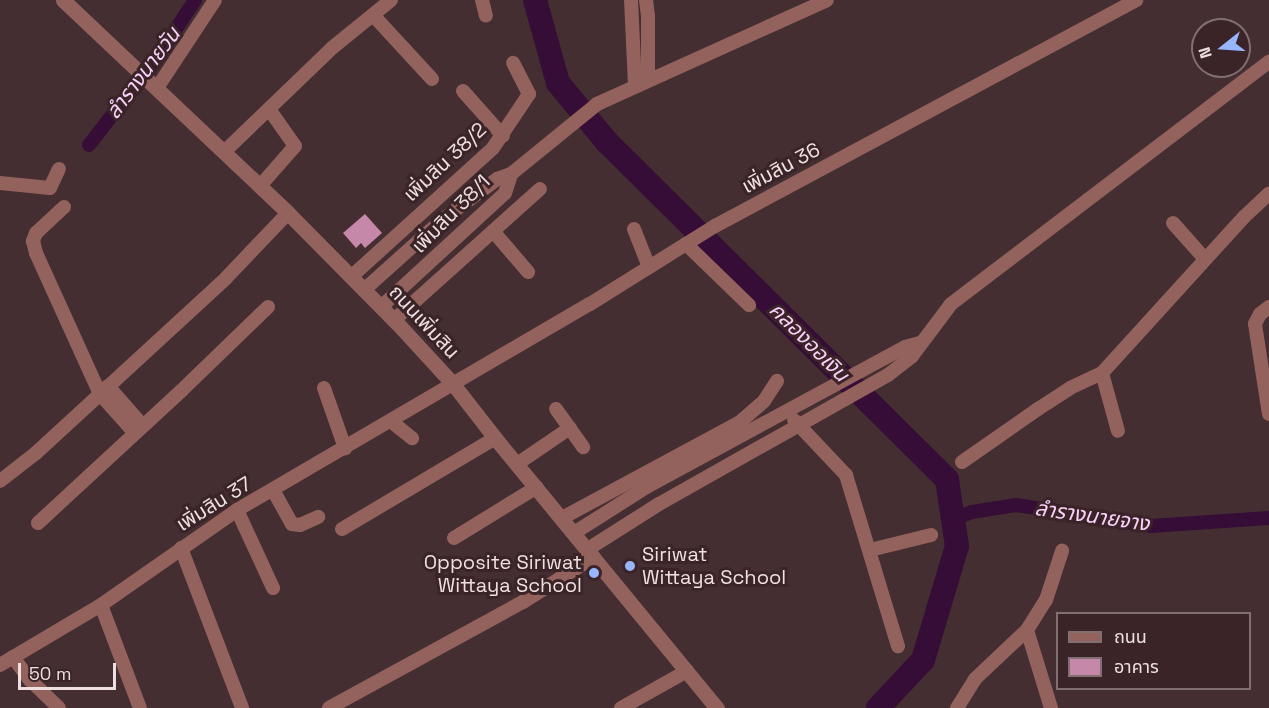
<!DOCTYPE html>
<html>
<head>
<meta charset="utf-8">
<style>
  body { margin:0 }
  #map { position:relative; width:1269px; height:708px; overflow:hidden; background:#442e32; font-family:"Space Grotesk","Noto Sans Thai",sans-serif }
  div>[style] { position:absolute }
  .canal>* { height:14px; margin:-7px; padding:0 7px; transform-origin:7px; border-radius:7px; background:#350d36 }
  .river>* { height:24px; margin:-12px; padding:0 12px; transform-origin:12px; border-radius:12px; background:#350d36 }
  .building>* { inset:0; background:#c588a8 }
  .minor>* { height:14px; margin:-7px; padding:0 7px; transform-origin:7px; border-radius:7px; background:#93625c }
  .tertiary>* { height:15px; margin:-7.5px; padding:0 7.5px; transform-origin:7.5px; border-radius:7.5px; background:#93625c }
  .dots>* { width:16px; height:16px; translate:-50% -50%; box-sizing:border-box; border:3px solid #3a2428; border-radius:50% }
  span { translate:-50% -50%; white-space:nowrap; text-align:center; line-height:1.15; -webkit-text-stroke:6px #3a2428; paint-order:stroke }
  .street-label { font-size:20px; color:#eedfe1 }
  .poi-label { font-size:20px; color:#eedfe1 }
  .left { translate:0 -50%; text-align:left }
  .right { translate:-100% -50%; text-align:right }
  .water-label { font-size:21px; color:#fad1f9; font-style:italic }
  .legend { position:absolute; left:1056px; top:612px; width:195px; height:78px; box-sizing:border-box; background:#3a2428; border:2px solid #826f72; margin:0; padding:8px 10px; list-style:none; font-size:18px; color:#eedfe1 }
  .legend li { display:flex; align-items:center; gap:12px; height:30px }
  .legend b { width:30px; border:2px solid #826f72 }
  .north { position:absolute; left:1191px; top:18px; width:60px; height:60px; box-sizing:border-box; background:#3a2428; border:2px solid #826f72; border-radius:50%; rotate:253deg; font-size:16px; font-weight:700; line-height:24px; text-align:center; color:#eedfe1 }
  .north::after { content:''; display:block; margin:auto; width:21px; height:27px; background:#98b6fd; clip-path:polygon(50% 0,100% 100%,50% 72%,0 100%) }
  .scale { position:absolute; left:18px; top:663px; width:98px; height:27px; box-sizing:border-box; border:3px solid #eedfe1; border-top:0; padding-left:8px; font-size:18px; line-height:21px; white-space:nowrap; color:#eedfe1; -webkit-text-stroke:4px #3a2428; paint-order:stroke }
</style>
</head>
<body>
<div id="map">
  <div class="canal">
    <div style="left:89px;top:145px;width:113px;rotate:-52.2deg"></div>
    <div style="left:158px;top:56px;width:67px;rotate:-56.5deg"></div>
    <div style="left:953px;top:519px;width:20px;rotate:-20deg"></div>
    <div style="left:972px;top:512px;width:45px;rotate:-9deg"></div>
    <div style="left:1016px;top:505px;width:137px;rotate:8.8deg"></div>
    <div style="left:1151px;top:526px;width:118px;rotate:-3.9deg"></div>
  </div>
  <div class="river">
    <div style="left:535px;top:0;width:86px;rotate:74.5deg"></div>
    <div style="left:558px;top:83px;width:77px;rotate:50.3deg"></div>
    <div style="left:607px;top:142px;width:479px;rotate:44.8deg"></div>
    <div style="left:947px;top:480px;width:67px;rotate:81.4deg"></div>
    <div style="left:957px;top:546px;width:119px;rotate:106.6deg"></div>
    <div style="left:923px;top:660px;width:66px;rotate:133.2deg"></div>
  </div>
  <div class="building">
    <div style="clip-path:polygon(365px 214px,382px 233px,365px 248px,361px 243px,356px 248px,343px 233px)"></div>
  </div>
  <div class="minor">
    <div style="left:482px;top:0;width:16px;rotate:76deg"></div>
    <div style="left:631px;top:0;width:86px;rotate:87.3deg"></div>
    <div style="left:646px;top:0;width:16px;rotate:83deg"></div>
    <div style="left:648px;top:16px;width:64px;rotate:90deg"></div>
    <div style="left:373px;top:15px;width:87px;rotate:47.3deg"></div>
    <div style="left:157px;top:88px;width:105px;rotate:-56.6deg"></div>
    <div style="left:463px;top:91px;width:60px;rotate:48.4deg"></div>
    <div style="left:224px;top:152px;width:150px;rotate:-43.9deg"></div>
    <div style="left:332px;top:48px;width:76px;rotate:-39.1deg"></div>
    <div style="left:0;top:183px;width:50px;rotate:5.7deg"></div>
    <div style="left:50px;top:188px;width:21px;rotate:-65deg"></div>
    <div style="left:260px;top:186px;width:53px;rotate:-48.8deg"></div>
    <div style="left:295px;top:146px;width:45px;rotate:-125.1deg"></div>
    <div style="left:64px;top:207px;width:38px;rotate:137deg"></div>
    <div style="left:36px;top:233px;width:9px;rotate:111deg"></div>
    <div style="left:33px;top:241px;width:12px;rotate:76deg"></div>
    <div style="left:36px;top:253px;width:155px;rotate:65.6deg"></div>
    <div style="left:100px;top:394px;width:52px;rotate:48.1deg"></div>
    <div style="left:1173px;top:223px;width:48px;rotate:48.4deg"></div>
    <div style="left:634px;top:229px;width:41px;rotate:68.5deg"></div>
    <div style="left:493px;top:231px;width:54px;rotate:49.5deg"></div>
    <div style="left:686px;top:244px;width:88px;rotate:44.1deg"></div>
    <div style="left:352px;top:276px;width:190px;rotate:-42.2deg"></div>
    <div style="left:493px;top:148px;width:65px;rotate:-56.3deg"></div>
    <div style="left:529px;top:94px;width:35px;rotate:-117deg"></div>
    <div style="left:365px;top:289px;width:103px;rotate:-41.9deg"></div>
    <div style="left:442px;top:220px;width:69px;rotate:-36.7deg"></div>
    <div style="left:497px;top:179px;width:15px;rotate:-20deg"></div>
    <div style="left:511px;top:174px;width:111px;rotate:-39.1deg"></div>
    <div style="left:597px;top:104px;width:252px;rotate:-24.3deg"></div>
    <div style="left:381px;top:307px;width:168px;rotate:-42.6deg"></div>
    <div style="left:505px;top:193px;width:20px;rotate:-72deg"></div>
    <div style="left:1269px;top:307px;width:11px;rotate:142deg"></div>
    <div style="left:1260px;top:314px;width:11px;rotate:117deg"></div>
    <div style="left:1255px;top:324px;width:91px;rotate:81.2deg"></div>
    <div style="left:394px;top:320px;width:196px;rotate:-41.9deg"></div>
    <div style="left:1102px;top:373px;width:60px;rotate:74.6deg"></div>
    <div style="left:108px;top:386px;width:53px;rotate:48.8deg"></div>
    <div style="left:324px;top:388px;width:64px;rotate:70.7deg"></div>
    <div style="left:556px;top:409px;width:47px;rotate:54.6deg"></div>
    <div style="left:794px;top:420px;width:76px;rotate:46.6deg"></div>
    <div style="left:846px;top:475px;width:179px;rotate:73.1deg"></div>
    <div style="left:392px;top:422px;width:26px;rotate:39deg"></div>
    <div style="left:962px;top:462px;width:93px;rotate:-34.9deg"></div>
    <div style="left:1038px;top:409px;width:38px;rotate:-33deg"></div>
    <div style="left:1070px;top:388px;width:35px;rotate:-25deg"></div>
    <div style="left:1102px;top:373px;width:212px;rotate:-47.7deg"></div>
    <div style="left:1245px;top:216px;width:33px;rotate:-43deg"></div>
    <div style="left:517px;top:464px;width:64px;rotate:-34.2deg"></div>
    <div style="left:0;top:481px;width:46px;rotate:-37.9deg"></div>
    <div style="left:36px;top:453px;width:258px;rotate:-42.6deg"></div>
    <div style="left:226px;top:278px;width:90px;rotate:-46.4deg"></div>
    <div style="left:273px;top:490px;width:39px;rotate:61deg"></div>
    <div style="left:292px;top:524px;width:8px;rotate:7deg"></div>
    <div style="left:300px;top:525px;width:20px;rotate:-24deg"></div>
    <div style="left:237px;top:510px;width:86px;rotate:65.2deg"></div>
    <div style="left:562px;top:518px;width:202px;rotate:-28.3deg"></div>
    <div style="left:740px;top:422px;width:32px;rotate:-41deg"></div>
    <div style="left:764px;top:401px;width:24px;rotate:-57deg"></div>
    <div style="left:38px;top:523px;width:195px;rotate:-42.7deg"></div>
    <div style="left:181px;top:391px;width:121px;rotate:-44deg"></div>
    <div style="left:342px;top:529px;width:178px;rotate:-30.7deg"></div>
    <div style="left:574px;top:533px;width:88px;rotate:-32.4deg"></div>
    <div style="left:648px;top:486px;width:292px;rotate:-28.4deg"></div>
    <div style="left:905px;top:347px;width:16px;rotate:-15deg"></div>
    <div style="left:454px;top:538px;width:97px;rotate:-31.6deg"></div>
    <div style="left:181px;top:548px;width:171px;rotate:69.1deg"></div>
    <div style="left:588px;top:549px;width:84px;rotate:-32.4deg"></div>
    <div style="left:659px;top:504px;width:263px;rotate:-29.4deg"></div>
    <div style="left:888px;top:375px;width:31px;rotate:-38deg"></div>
    <div style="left:912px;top:356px;width:65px;rotate:-53.1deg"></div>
    <div style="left:951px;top:304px;width:400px;rotate:-37.3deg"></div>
    <div style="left:870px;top:550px;width:63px;rotate:-13.8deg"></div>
    <div style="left:101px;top:605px;width:110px;rotate:69.3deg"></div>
    <div style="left:1027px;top:630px;width:82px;rotate:72.9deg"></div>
    <div style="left:13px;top:657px;width:29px;rotate:54deg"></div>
    <div style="left:30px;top:680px;width:40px;rotate:44deg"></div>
    <div style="left:0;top:665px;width:117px;rotate:-30.7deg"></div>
    <div style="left:101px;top:605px;width:166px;rotate:-34.9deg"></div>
    <div style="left:237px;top:510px;width:409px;rotate:-30.3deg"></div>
    <div style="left:590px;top:304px;width:147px;rotate:-32deg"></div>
    <div style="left:715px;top:226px;width:478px;rotate:-28.2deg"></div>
    <div style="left:329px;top:708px;width:221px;rotate:-28.7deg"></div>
    <div style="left:523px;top:602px;width:84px;rotate:-32.4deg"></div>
    <div style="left:621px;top:708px;width:76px;rotate:-29.3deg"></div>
    <div style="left:957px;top:708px;width:34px;rotate:-58deg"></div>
    <div style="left:975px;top:679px;width:71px;rotate:-43.3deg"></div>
    <div style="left:1027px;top:630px;width:36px;rotate:-58deg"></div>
    <div style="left:1046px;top:600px;width:52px;rotate:-71.9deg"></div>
  </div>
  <div class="tertiary">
    <div style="left:63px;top:0;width:310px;rotate:43.4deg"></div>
    <div style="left:288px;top:213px;width:155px;rotate:45.3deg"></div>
    <div style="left:397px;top:323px;width:83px;rotate:47.4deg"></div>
    <div style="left:453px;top:384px;width:68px;rotate:52.1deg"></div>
    <div style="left:495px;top:438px;width:350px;rotate:50.6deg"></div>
  </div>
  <div class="dots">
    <div style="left:630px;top:566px;background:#98b6fd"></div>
    <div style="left:594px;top:573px;background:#98b6fd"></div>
  </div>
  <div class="street-label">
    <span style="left:445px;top:162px;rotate:-43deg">เพิ่มสิน 38/2</span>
    <span style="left:781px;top:168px;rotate:-28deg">เพิ่มสิน 36</span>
    <span style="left:451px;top:214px;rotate:-45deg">เพิ่มสิน 38/1</span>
    <span style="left:424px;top:322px;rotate:47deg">ถนนเพิ่มสิน</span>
    <span style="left:214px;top:504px;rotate:-32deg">เพิ่มสิน 37</span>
  </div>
  <div class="poi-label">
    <span class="left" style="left:642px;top:566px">Siriwat<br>Wittaya School</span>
    <span class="right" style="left:582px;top:574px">Opposite Siriwat<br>Wittaya School</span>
  </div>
  <div class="water-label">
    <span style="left:143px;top:73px;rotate:-53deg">ลำรางนายวัน</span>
    <span style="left:809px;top:342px;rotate:45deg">คลองออเงิน</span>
    <span style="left:1092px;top:516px;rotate:8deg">ลำรางนายจาง</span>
  </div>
  <ul class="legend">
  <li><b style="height:8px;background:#93625c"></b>ถนน</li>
  <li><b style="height:16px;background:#c588a8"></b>อาคาร</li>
  </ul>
  <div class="north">N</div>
  <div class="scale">50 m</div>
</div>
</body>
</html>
